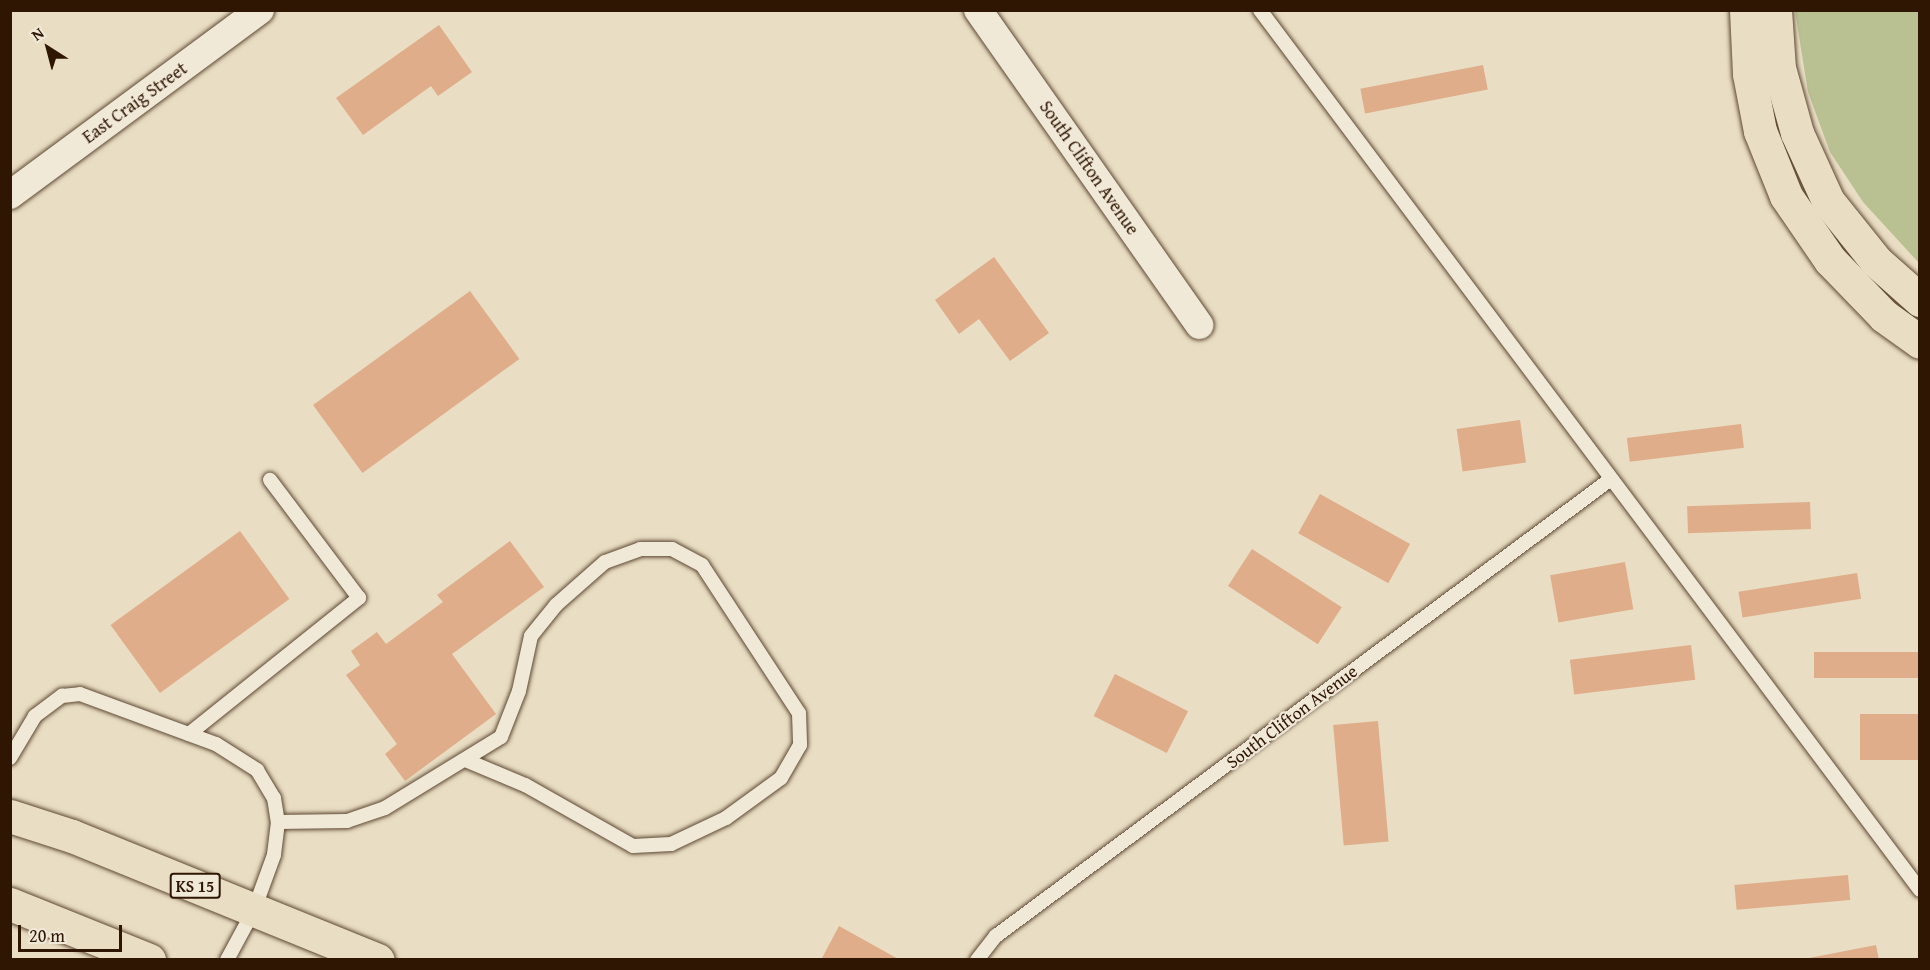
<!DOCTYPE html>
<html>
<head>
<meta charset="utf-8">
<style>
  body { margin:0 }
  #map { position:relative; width:1930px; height:970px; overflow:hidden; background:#e9ddc3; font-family:"Gentium Book Plus",serif }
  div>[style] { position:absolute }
  .green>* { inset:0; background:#b9c092 }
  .building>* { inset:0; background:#dfad89; transform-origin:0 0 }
  .roads { filter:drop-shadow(0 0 2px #5e4833) drop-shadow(0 0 2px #5e4833) }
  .lane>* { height:14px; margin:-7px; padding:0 7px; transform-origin:7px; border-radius:7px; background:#f1e9d8 }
  .street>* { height:28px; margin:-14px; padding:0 14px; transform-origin:14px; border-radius:14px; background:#f1e9d8 }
  .primary>* { height:33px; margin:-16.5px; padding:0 16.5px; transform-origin:16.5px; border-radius:16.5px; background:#e9ddc3 }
  .highway>* { height:33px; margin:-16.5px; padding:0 16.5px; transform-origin:16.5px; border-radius:16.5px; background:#e9ddc3 }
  span { translate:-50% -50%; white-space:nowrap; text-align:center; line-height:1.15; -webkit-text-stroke:4.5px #f1e9d8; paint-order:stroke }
  .shield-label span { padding:2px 4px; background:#f1e9d8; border:2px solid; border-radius:4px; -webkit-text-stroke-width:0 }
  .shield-label { font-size:16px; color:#2f1603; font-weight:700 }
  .street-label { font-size:18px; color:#2f1603 }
  .frame { position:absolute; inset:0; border:12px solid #2f1603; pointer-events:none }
  .north { position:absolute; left:18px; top:18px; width:60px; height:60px; -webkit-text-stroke:4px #f1e9d8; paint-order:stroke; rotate:324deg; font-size:16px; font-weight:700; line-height:24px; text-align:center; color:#2f1603 }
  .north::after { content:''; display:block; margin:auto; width:21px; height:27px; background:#2f1603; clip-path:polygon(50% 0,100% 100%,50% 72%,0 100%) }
  .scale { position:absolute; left:18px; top:925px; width:104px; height:27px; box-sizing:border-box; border:3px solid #2f1603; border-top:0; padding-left:8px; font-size:18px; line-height:21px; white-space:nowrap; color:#2f1603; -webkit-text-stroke:4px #f1e9d8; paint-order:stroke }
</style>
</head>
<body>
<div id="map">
  <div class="green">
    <div style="clip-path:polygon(1795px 11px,1919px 11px,1919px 263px,1863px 202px,1830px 152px,1808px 92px)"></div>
  </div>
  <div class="building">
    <div style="clip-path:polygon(439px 25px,472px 72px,438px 96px,431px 86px,363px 135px,336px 98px)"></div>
    <div style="left:1483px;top:65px;width:25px;height:125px;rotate:79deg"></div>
    <div style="clip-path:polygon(994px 257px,1049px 333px,1010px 361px,979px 319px,959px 334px,935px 300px)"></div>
    <div style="left:470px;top:291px;width:84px;height:194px;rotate:54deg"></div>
    <div style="left:1520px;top:420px;width:43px;height:64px;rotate:82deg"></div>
    <div style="left:1741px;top:424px;width:24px;height:115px;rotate:83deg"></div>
    <div style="left:1320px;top:494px;width:103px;height:45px;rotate:29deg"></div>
    <div style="left:1810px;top:502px;width:27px;height:123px;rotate:88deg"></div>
    <div style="left:240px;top:531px;width:84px;height:160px;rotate:54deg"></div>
    <div style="clip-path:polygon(510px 541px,544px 587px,452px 654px,496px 714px,405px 781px,385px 754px,397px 744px,346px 675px,360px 665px,351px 651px,377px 632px,386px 644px,443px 602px,437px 595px)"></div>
    <div style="left:1252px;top:549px;width:107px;height:44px;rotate:33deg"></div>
    <div style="left:1625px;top:562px;width:48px;height:76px;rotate:80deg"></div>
    <div style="left:1857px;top:573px;width:26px;height:120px;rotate:81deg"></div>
    <div style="left:1691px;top:645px;width:35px;height:122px;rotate:83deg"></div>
    <div style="left:1920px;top:652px;width:26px;height:106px;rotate:90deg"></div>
    <div style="left:1115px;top:674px;width:82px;height:47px;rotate:27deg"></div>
    <div style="left:1920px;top:714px;width:46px;height:60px;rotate:90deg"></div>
    <div style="left:1378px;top:721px;width:121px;height:45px;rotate:85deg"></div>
    <div style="left:1848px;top:875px;width:25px;height:114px;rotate:85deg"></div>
    <div style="clip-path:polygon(839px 926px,900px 960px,821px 960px)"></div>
    <div style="clip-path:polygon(1876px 945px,1879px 960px,1809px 960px,1809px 958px)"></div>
  </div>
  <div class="roads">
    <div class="lane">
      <div style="left:1260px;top:10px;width:1100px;rotate:53.13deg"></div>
      <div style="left:189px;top:734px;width:218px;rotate:-38.7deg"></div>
      <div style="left:359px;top:598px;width:148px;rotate:-127deg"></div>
      <div style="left:10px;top:758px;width:49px;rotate:-59.2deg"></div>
      <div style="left:35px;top:716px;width:34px;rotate:-37deg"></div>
      <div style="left:62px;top:696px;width:18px;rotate:-6deg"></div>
      <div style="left:80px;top:694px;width:145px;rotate:20.2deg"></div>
      <div style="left:216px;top:744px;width:49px;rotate:32.4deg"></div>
      <div style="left:257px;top:770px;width:33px;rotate:59deg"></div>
      <div style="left:274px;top:798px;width:24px;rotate:81deg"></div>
      <div style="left:278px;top:822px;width:33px;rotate:97deg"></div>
      <div style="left:274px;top:855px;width:59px;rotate:110deg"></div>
      <div style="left:254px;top:910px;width:57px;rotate:118.4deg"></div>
      <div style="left:278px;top:822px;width:69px;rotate:-0.8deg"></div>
      <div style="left:347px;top:821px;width:40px;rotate:-18.9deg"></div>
      <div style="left:385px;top:808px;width:136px;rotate:-31.5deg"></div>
      <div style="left:501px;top:737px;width:49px;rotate:-68.6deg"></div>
      <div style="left:519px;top:691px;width:56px;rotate:-77.7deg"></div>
      <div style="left:531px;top:636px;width:40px;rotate:-51deg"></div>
      <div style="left:556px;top:605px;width:65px;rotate:-41.3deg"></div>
      <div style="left:605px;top:562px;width:37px;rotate:-20deg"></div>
      <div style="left:640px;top:549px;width:32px"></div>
      <div style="left:672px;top:549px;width:34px;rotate:28deg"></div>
      <div style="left:702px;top:565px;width:177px;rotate:56.8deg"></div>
      <div style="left:799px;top:713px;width:32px;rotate:88deg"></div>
      <div style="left:800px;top:745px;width:38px;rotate:120deg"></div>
      <div style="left:781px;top:778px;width:68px;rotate:144deg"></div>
      <div style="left:726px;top:818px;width:61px;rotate:154.7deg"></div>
      <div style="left:671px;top:844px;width:38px;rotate:177deg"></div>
      <div style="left:633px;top:846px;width:124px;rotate:-150.5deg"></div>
      <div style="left:525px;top:785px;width:62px;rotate:-157.2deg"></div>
      <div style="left:977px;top:960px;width:31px;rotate:-52deg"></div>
      <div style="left:996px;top:936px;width:766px;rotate:-36.62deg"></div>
    </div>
    <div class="street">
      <div style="left:978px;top:10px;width:385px;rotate:54.9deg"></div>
      <div style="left:10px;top:195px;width:311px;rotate:-36.5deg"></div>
    </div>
    <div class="primary">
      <div style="left:10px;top:816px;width:65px;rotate:17.9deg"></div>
      <div style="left:72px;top:836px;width:330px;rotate:22.1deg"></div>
      <div style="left:10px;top:904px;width:150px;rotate:21.9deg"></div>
    </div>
    <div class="highway">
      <div style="left:1746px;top:10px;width:64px;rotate:87.3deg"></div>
      <div style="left:1749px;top:74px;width:58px;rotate:79.1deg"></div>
      <div style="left:1760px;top:131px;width:70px;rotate:68.2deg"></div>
      <div style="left:1786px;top:196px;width:78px;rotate:55.5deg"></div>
      <div style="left:1830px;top:260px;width:78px;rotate:46deg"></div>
      <div style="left:1884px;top:316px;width:44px;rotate:35.8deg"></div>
      <div style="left:1775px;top:10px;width:58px;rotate:86.1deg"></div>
      <div style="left:1779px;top:68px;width:67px;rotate:74.5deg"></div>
      <div style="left:1797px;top:133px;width:75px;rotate:65.5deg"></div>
      <div style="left:1828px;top:201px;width:77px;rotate:51.3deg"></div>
      <div style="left:1876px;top:261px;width:59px;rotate:41.6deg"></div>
    </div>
  </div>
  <div class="shield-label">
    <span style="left:195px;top:886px">KS 15</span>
  </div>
  <div class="street-label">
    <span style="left:135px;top:103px;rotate:-36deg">East Craig Street</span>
    <span style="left:1089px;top:168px;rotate:55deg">South Clifton Avenue</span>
    <span style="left:1292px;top:717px;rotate:-37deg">South Clifton Avenue</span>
  </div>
  <div class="frame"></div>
  <div class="north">N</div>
  <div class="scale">20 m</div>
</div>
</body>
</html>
